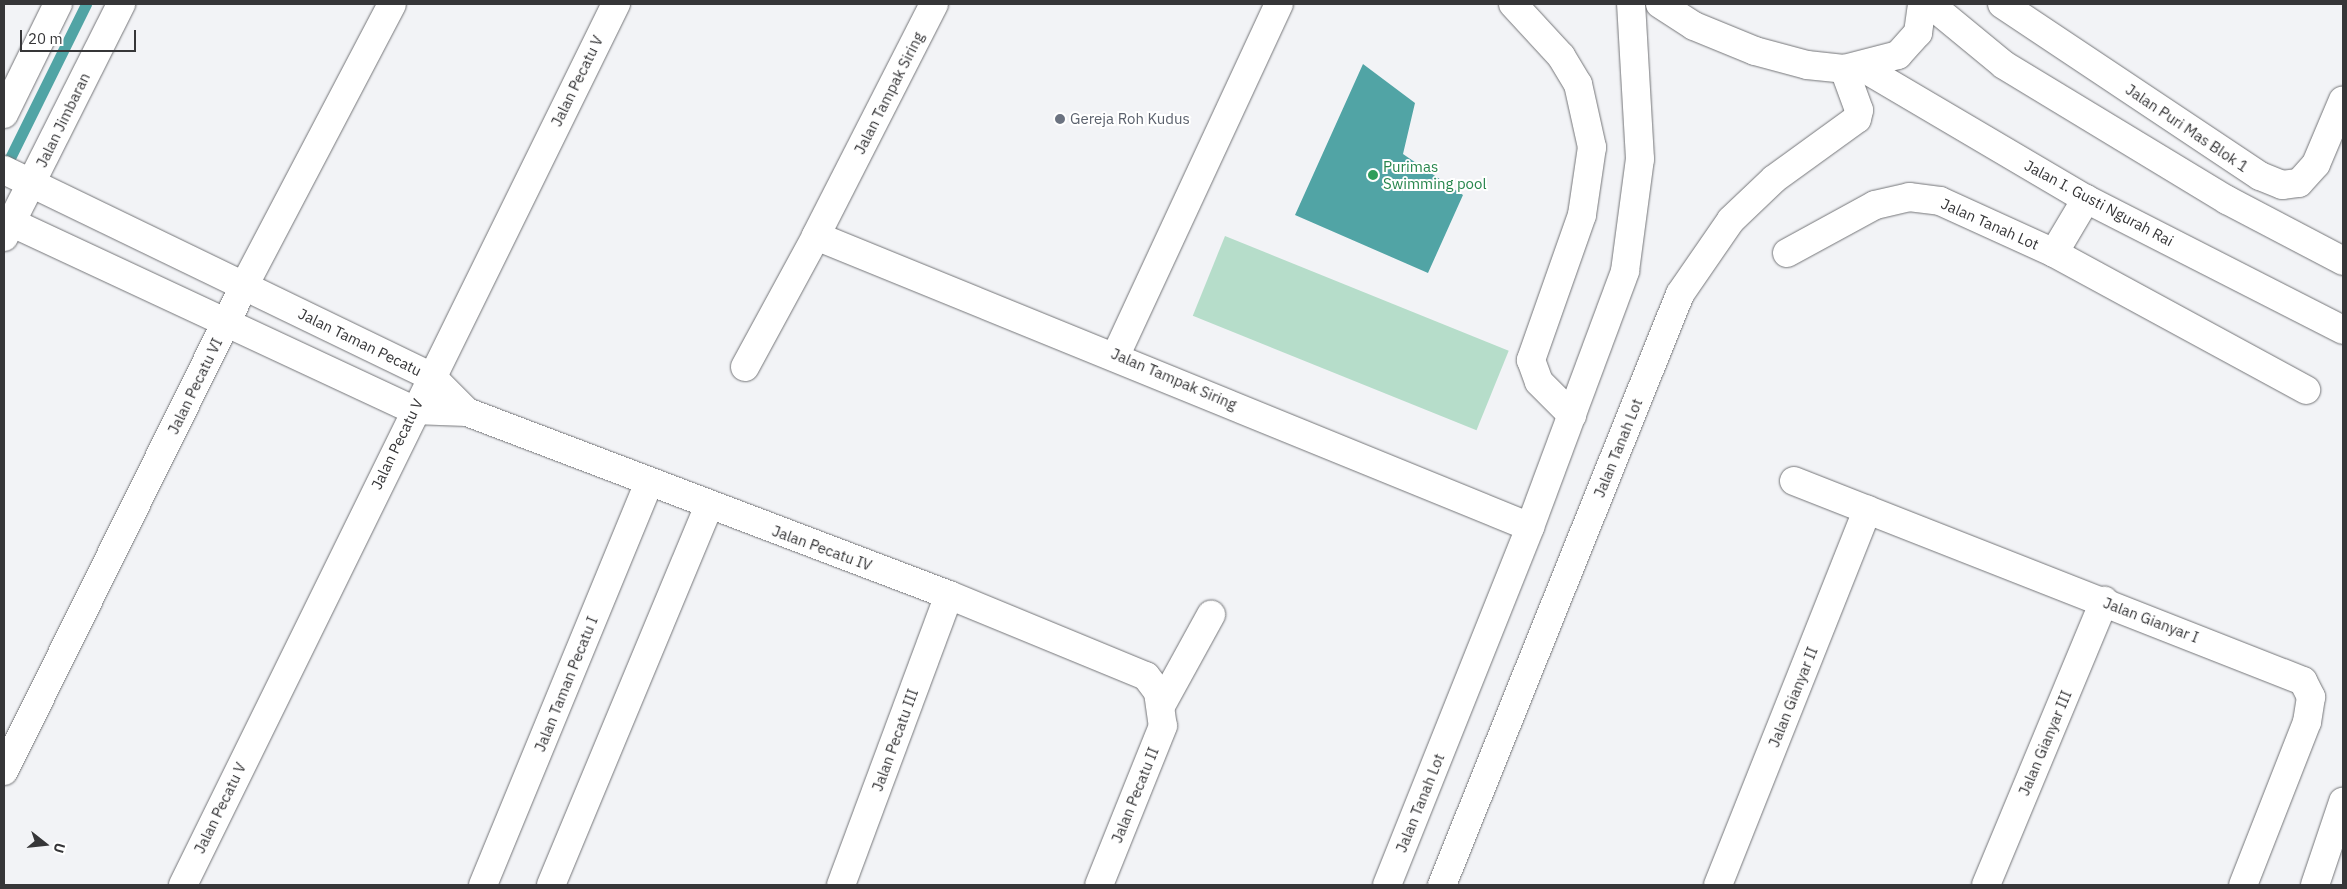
<!DOCTYPE html>
<html>
<head>
<meta charset="utf-8">
<style>
  body { margin:0 }
  #map { position:relative; width:2347px; height:889px; overflow:hidden; background:#f2f3f6; font-family:"IBM Plex Sans",sans-serif }
  div>[style] { position:absolute }
  .green>* { inset:0; background:#b6ddca; transform-origin:0 0 }
  .water>* { inset:0; background:#51a4a5 }
  .stream>* { height:11px; margin:-5.5px; padding:0 5.5px; transform-origin:5.5px; border-radius:5.5px; background:#51a4a5 }
  .roads { filter:drop-shadow(0 0 1px #747578) drop-shadow(0 0 1px #747578) }
  .minor>* { height:28px; margin:-14px; padding:0 14px; transform-origin:14px; border-radius:14px; background:#fff }
  .dots>* { width:14px; height:14px; translate:-50% -50%; box-sizing:border-box; border:2px solid #fff; border-radius:50% }
  span { translate:-50% -50%; white-space:nowrap; text-align:center; line-height:1.15; -webkit-text-stroke:4px #fff; paint-order:stroke }
  .street-label { font-size:15px; color:#363638 }
  .worship-label { font-size:15px; color:#5b616d }
  .left { translate:0 -50%; text-align:left }
  .leisure-label { font-size:15px; color:#27864d }
  .frame { position:absolute; inset:0; border:5px solid #363638; pointer-events:none }
  .north { position:absolute; left:20px; top:819px; width:50px; height:50px; -webkit-text-stroke:4px #fff; paint-order:stroke; rotate:106deg; font-size:14px; font-weight:700; line-height:20px; text-align:center; color:#363638 }
  .north::after { content:''; display:block; margin:auto; width:18px; height:22px; background:#363638; clip-path:polygon(50% 0,100% 100%,50% 72%,0 100%) }
  .scale { position:absolute; left:20px; top:30px; width:116px; height:22px; box-sizing:border-box; border:2px solid #363638; border-top:0; padding-left:6px; font-size:15px; line-height:18px; white-space:nowrap; color:#363638; -webkit-text-stroke:4px #fff; paint-order:stroke }
</style>
</head>
<body>
<div id="map">
  <div class="green">
    <div style="left:1225px;top:236px;width:306px;height:86px;rotate:22deg"></div>
  </div>
  <div class="water">
    <div style="clip-path:polygon(1363px 64px,1415px 103px,1403px 154px,1463px 195px,1428px 273px,1295px 215px)"></div>
  </div>
  <div class="stream">
    <div style="left:4px;top:170px;width:185px;rotate:-63.7deg"></div>
  </div>
  <div class="roads">
    <div class="minor">
      <div style="left:934px;top:4px;width:260px;rotate:117deg"></div>
      <div style="left:816px;top:236px;width:771px;rotate:22.17deg"></div>
      <div style="left:1513px;top:4px;width:71px;rotate:47.3deg"></div>
      <div style="left:1561px;top:56px;width:33px;rotate:59deg"></div>
      <div style="left:1578px;top:84px;width:65px;rotate:77.5deg"></div>
      <div style="left:1592px;top:147px;width:69px;rotate:98.4deg"></div>
      <div style="left:1582px;top:215px;width:154px;rotate:109.4deg"></div>
      <div style="left:1531px;top:360px;width:23px;rotate:70deg"></div>
      <div style="left:1539px;top:382px;width:47px;rotate:45deg"></div>
      <div style="left:1660px;top:4px;width:40px;rotate:32.9deg"></div>
      <div style="left:1694px;top:26px;width:66px;rotate:22.3deg"></div>
      <div style="left:1755px;top:51px;width:54px;rotate:15.1deg"></div>
      <div style="left:1807px;top:65px;width:37px;rotate:6deg"></div>
      <div style="left:1844px;top:69px;width:56px;rotate:-14.5deg"></div>
      <div style="left:1898px;top:55px;width:30px;rotate:-48deg"></div>
      <div style="left:1918px;top:33px;width:29px;rotate:-82deg"></div>
      <div style="left:1930px;top:4px;width:96px;rotate:39.5deg"></div>
      <div style="left:2004px;top:65px;width:261px;rotate:31.2deg"></div>
      <div style="left:2227px;top:200px;width:131px;rotate:27.7deg"></div>
      <div style="left:2002px;top:4px;width:310px;rotate:33.7deg"></div>
      <div style="left:2260px;top:176px;width:24px;rotate:22deg"></div>
      <div style="left:2282px;top:185px;width:17px;rotate:-7deg"></div>
      <div style="left:2299px;top:183px;width:25px;rotate:-48deg"></div>
      <div style="left:2316px;top:164px;width:69px;rotate:-67.1deg"></div>
      <div style="left:1860px;top:66px;width:262px;rotate:30.5deg"></div>
      <div style="left:2086px;top:199px;width:288px;rotate:27deg"></div>
      <div style="left:4px;top:114px;width:123px;rotate:-63.9deg"></div>
      <div style="left:4px;top:170px;width:474px;rotate:25.8deg"></div>
      <div style="left:431px;top:376px;width:51px;rotate:45deg"></div>
      <div style="left:4px;top:219px;width:451px;rotate:25deg"></div>
      <div style="left:413px;top:410px;width:54px;rotate:2.1deg"></div>
      <div style="left:467px;top:412px;width:516px;rotate:20.79deg"></div>
      <div style="left:949px;top:595px;width:213px;rotate:22.4deg"></div>
      <div style="left:1146px;top:676px;width:20px;rotate:53deg"></div>
      <div style="left:1158px;top:692px;width:34px;rotate:82deg"></div>
      <div style="left:1163px;top:726px;width:171px;rotate:111.9deg"></div>
      <div style="left:4px;top:237px;width:261px;rotate:-63.3deg"></div>
      <div style="left:1787px;top:253px;width:100px;rotate:-28.6deg"></div>
      <div style="left:1875px;top:205px;width:35px;rotate:-13deg"></div>
      <div style="left:1909px;top:197px;width:31px;rotate:7deg"></div>
      <div style="left:1940px;top:201px;width:125px;rotate:24.5deg"></div>
      <div style="left:2054px;top:253px;width:287px;rotate:28.5deg"></div>
      <div style="left:2054px;top:253px;width:63px;rotate:-59.3deg"></div>
      <div style="left:1116px;top:355px;width:387px;rotate:-65.1deg"></div>
      <div style="left:745px;top:367px;width:149px;rotate:-61.5deg"></div>
      <div style="left:1794px;top:481px;width:547px;rotate:21.45deg"></div>
      <div style="left:2303px;top:681px;width:18px;rotate:63deg"></div>
      <div style="left:2311px;top:697px;width:25px;rotate:99deg"></div>
      <div style="left:2307px;top:722px;width:175px;rotate:111.4deg"></div>
      <div style="left:1162px;top:704px;width:102px;rotate:-61.2deg"></div>
      <div style="left:4px;top:771px;width:541px;rotate:-63.67deg"></div>
      <div style="left:244px;top:286px;width:318px;rotate:-62.3deg"></div>
      <div style="left:183px;top:885px;width:982px;rotate:-63.83deg"></div>
      <div style="left:483px;top:885px;width:435px;rotate:-67.6deg"></div>
      <div style="left:551px;top:885px;width:411px;rotate:-67.4deg"></div>
      <div style="left:841px;top:885px;width:309px;rotate:-69.6deg"></div>
      <div style="left:1387px;top:885px;width:386px;rotate:-68.2deg"></div>
      <div style="left:1530px;top:527px;width:273px;rotate:-69.6deg"></div>
      <div style="left:1625px;top:271px;width:113px;rotate:-82.4deg"></div>
      <div style="left:1640px;top:159px;width:155px;rotate:-93.3deg"></div>
      <div style="left:1442px;top:885px;width:637px;rotate:-68.06deg"></div>
      <div style="left:1680px;top:294px;width:90px;rotate:-55.4deg"></div>
      <div style="left:1731px;top:220px;width:59px;rotate:-43.6deg"></div>
      <div style="left:1774px;top:179px;width:102px;rotate:-35.9deg"></div>
      <div style="left:1857px;top:119px;width:9px;rotate:-77deg"></div>
      <div style="left:1859px;top:110px;width:44px;rotate:-110.1deg"></div>
      <div style="left:1718px;top:885px;width:404px;rotate:-68.3deg"></div>
      <div style="left:1986px;top:885px;width:308px;rotate:-67.4deg"></div>
      <div style="left:2315px;top:885px;width:88px;rotate:-71.4deg"></div>
    </div>
  </div>
  <div class="dots">
    <div style="left:1060px;top:119px;background:#6b7280"></div>
    <div style="left:1373px;top:175px;background:#2e9e5b"></div>
  </div>
  <div class="street-label">
    <span style="left:577px;top:81px;rotate:-64deg">Jalan Pecatu V</span>
    <span style="left:889px;top:93px;rotate:-63deg">Jalan Tampak Siring</span>
    <span style="left:63px;top:120px;rotate:-64deg">Jalan Jimbaran</span>
    <span style="left:2187px;top:128px;rotate:34deg">Jalan Puri Mas Blok 1</span>
    <span style="left:2099px;top:203px;rotate:28deg">Jalan I. Gusti Ngurah Rai</span>
    <span style="left:1990px;top:224px;rotate:24deg">Jalan Tanah Lot</span>
    <span style="left:360px;top:342px;rotate:26deg">Jalan Taman Pecatu</span>
    <span style="left:1174px;top:379px;rotate:23deg">Jalan Tampak Siring</span>
    <span style="left:195px;top:386px;rotate:-64deg">Jalan Pecatu VI</span>
    <span style="left:397px;top:444px;rotate:-64deg">Jalan Pecatu V</span>
    <span style="left:1618px;top:448px;rotate:-68deg">Jalan Tanah Lot</span>
    <span style="left:822px;top:548px;rotate:20deg">Jalan Pecatu IV</span>
    <span style="left:2151px;top:620px;rotate:21deg">Jalan Gianyar I</span>
    <span style="left:566px;top:684px;rotate:-68deg">Jalan Taman Pecatu I</span>
    <span style="left:1793px;top:697px;rotate:-68deg">Jalan Gianyar II</span>
    <span style="left:895px;top:740px;rotate:-70deg">Jalan Pecatu III</span>
    <span style="left:2045px;top:743px;rotate:-67deg">Jalan Gianyar III</span>
    <span style="left:1135px;top:795px;rotate:-68deg">Jalan Pecatu II</span>
    <span style="left:1420px;top:803px;rotate:-68deg">Jalan Tanah Lot</span>
    <span style="left:220px;top:808px;rotate:-64deg">Jalan Pecatu V</span>
  </div>
  <div class="worship-label">
    <span class="left" style="left:1070px;top:119px">Gereja Roh Kudus</span>
  </div>
  <div class="leisure-label">
    <span class="left" style="left:1383px;top:175px">Purimas<br>Swimming pool</span>
  </div>
  <div class="frame"></div>
  <div class="north">U</div>
  <div class="scale">20 m</div>
</div>
</body>
</html>
